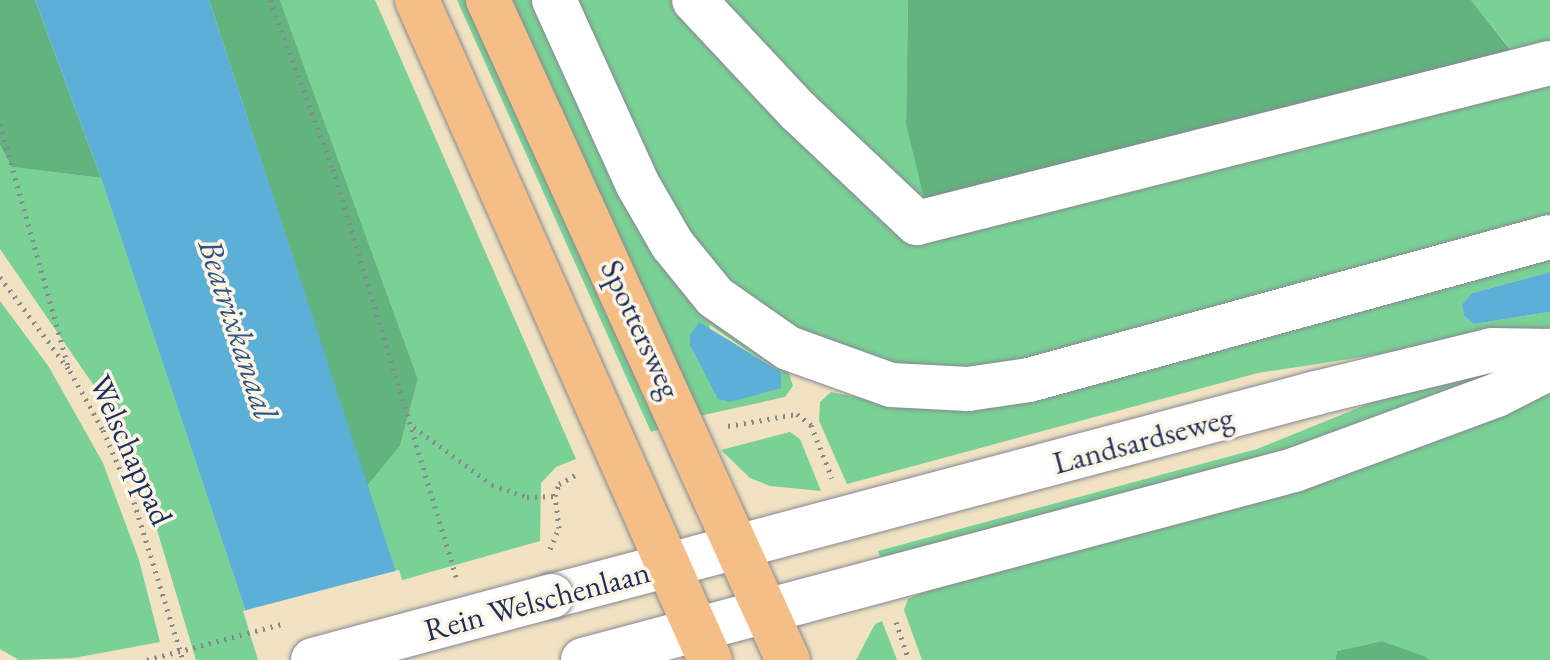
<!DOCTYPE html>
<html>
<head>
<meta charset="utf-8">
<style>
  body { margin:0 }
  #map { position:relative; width:1550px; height:660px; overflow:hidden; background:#f0e2c3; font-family:"EB Garamond",serif }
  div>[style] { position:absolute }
  .green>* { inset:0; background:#79d195 }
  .forest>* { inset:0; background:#62b37e }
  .water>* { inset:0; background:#5cb0d8 }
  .pier>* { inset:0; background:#f0e2c3 }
  .path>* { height:5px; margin-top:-2.5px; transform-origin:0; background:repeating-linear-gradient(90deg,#868890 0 2px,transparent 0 8px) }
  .roads { filter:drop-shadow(0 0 2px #868890) drop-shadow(0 0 2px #868890) }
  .minor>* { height:44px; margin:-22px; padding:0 22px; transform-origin:22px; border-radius:22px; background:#fff }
  .major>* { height:44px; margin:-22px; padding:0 22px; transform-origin:22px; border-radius:22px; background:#f6be87 }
  .path-bridge>* { height:5px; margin-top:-2.5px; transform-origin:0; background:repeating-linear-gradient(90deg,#868890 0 2px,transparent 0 8px) }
  .bridges { filter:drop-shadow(0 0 2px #868890) drop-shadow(0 0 2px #868890) }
  .minor-bridge>* { height:44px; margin:-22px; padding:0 22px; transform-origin:22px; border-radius:22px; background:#fff }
  span { translate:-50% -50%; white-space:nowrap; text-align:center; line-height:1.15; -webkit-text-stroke:7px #fcf5e5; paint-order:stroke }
  .street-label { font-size:32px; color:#1b2f5e }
  .water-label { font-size:34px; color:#2e5683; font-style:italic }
</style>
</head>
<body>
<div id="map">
  <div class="green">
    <div style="clip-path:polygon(280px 0,375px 0,576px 459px,556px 467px,541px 483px,540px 541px,399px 581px,367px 486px,400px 446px,418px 379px)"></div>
    <div style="clip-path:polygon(457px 0,474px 0,669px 426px,651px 432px)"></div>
    <div style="clip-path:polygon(evenodd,504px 0,534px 0,706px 313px,736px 339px,788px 370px,793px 386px,785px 397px,699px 416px,504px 0,709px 324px,745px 349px,781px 372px,724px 401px,709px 324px)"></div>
    <div style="clip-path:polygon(573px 0,908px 0,906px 124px,1520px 61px,1471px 0,1550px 0,1550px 220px,1034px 360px,966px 372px,911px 370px,802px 336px,752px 303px,708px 261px,675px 215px)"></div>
    <div style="clip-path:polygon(0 145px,13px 167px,101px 178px,262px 660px,196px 660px,143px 483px,101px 396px,0 249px)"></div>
    <div style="clip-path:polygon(1550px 258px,1550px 272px,1472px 293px,1462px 304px,1464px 316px,1474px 324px,1550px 312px,1550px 328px,1258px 373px,847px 484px,819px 421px,820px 402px,831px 392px,867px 399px)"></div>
    <div style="clip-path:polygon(0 301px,49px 367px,103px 463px,139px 560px,160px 642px,74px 658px,19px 660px,0 649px)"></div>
    <div style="clip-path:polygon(1501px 364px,1506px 379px,1346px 438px,884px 567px,878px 551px,1257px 449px,1427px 380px)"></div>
    <div style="clip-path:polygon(1550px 393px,1550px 660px,1430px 660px,1382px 641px,1337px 651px,1335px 660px,922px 660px,904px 610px,908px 599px,939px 585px,1297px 485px)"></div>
    <div style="clip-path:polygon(790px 432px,800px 439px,821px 491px,770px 486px,750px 478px,721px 450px)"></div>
    <div style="clip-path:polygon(882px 621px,897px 660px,856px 660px,875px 624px)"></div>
  </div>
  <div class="forest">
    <div style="clip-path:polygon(0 0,35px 0,101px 178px,12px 167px,0 145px)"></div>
    <div style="clip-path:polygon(209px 0,280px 0,418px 379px,400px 446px,367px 486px)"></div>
    <div style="clip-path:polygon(908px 0,1471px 0,1520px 62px,925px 202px,906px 124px)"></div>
    <div style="clip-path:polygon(1382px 641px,1423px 656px,1430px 660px,1335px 660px,1337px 651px)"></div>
  </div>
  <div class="water">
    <div style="clip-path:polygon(35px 0,209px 0,399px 581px,262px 660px,101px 178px)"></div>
    <div style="clip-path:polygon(1550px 272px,1550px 312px,1474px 324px,1464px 316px,1462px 304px,1472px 293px)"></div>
    <div style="clip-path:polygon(699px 322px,781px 372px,781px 388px,730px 402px,718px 399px,690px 345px,690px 335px)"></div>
  </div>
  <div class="pier">
    <div style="clip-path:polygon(399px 570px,426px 660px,258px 660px,243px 611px)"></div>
  </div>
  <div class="path">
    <div style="left:270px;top:0;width:180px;rotate:69.6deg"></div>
    <div style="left:333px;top:169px;width:426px;rotate:73.2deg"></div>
    <div style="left:0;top:124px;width:251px;rotate:74.3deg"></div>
    <div style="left:0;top:277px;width:117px;rotate:53.3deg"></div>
    <div style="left:70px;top:371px;width:68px;rotate:60.8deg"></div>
    <div style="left:103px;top:430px;width:78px;rotate:66.7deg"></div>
    <div style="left:134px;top:502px;width:165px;rotate:72.8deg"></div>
    <div style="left:797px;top:414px;width:18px;rotate:38deg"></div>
    <div style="left:811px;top:425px;width:57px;rotate:68.4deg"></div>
    <div style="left:728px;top:426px;width:70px;rotate:-9.9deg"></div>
    <div style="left:414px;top:427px;width:97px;rotate:36.6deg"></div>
    <div style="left:492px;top:485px;width:37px;rotate:19deg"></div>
    <div style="left:527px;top:497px;width:28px;rotate:-2deg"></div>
    <div style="left:550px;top:549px;width:23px;rotate:-67deg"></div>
    <div style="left:559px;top:528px;width:32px;rotate:-97deg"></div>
    <div style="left:555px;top:496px;width:13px;rotate:-72deg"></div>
    <div style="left:559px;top:484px;width:21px;rotate:-29deg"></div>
    <div style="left:896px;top:622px;width:40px;rotate:71.1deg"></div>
  </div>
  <div class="roads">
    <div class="minor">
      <div style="left:554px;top:0;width:203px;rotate:65.6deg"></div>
      <div style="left:638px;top:185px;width:68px;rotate:60deg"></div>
      <div style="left:672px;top:244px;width:68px;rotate:50.9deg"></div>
      <div style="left:715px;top:297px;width:89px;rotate:34.9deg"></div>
      <div style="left:788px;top:348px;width:109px;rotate:19.8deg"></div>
      <div style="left:891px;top:385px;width:77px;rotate:3deg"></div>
      <div style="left:968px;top:389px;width:62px;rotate:-8.4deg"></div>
      <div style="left:1029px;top:380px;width:540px;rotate:-15.35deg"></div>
      <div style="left:694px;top:0;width:151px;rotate:46.9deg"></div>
      <div style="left:797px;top:110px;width:165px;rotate:43.3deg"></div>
      <div style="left:917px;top:223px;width:653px;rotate:-14.19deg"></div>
      <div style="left:552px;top:596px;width:791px;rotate:-14.88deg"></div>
      <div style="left:1316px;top:393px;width:181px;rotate:-13.7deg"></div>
      <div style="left:1492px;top:350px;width:58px;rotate:1deg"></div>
      <div style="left:583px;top:660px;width:736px;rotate:-14.96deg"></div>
      <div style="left:1294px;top:470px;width:216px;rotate:-20.3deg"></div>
      <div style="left:1497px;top:395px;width:59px;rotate:-27deg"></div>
    </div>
    <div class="major">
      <div style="left:417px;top:0;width:722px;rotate:66.06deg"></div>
      <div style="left:488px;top:0;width:725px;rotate:65.56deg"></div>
    </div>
  </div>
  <div class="path-bridge">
    <div style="left:147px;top:660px;width:143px;rotate:-15deg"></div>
  </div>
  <div class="bridges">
    <div class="minor-bridge">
      <div style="left:313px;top:660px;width:247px;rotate:-15deg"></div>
    </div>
  </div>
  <div class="street-label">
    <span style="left:641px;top:329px;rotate:65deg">Spottersweg</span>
    <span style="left:1143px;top:440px;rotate:-15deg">Landsardseweg</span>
    <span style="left:131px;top:450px;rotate:66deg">Welschappad</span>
    <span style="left:537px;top:601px;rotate:-15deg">Rein Welschenlaan</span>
  </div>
  <div class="water-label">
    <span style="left:238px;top:329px;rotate:72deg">Beatrixkanaal</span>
  </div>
</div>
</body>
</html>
